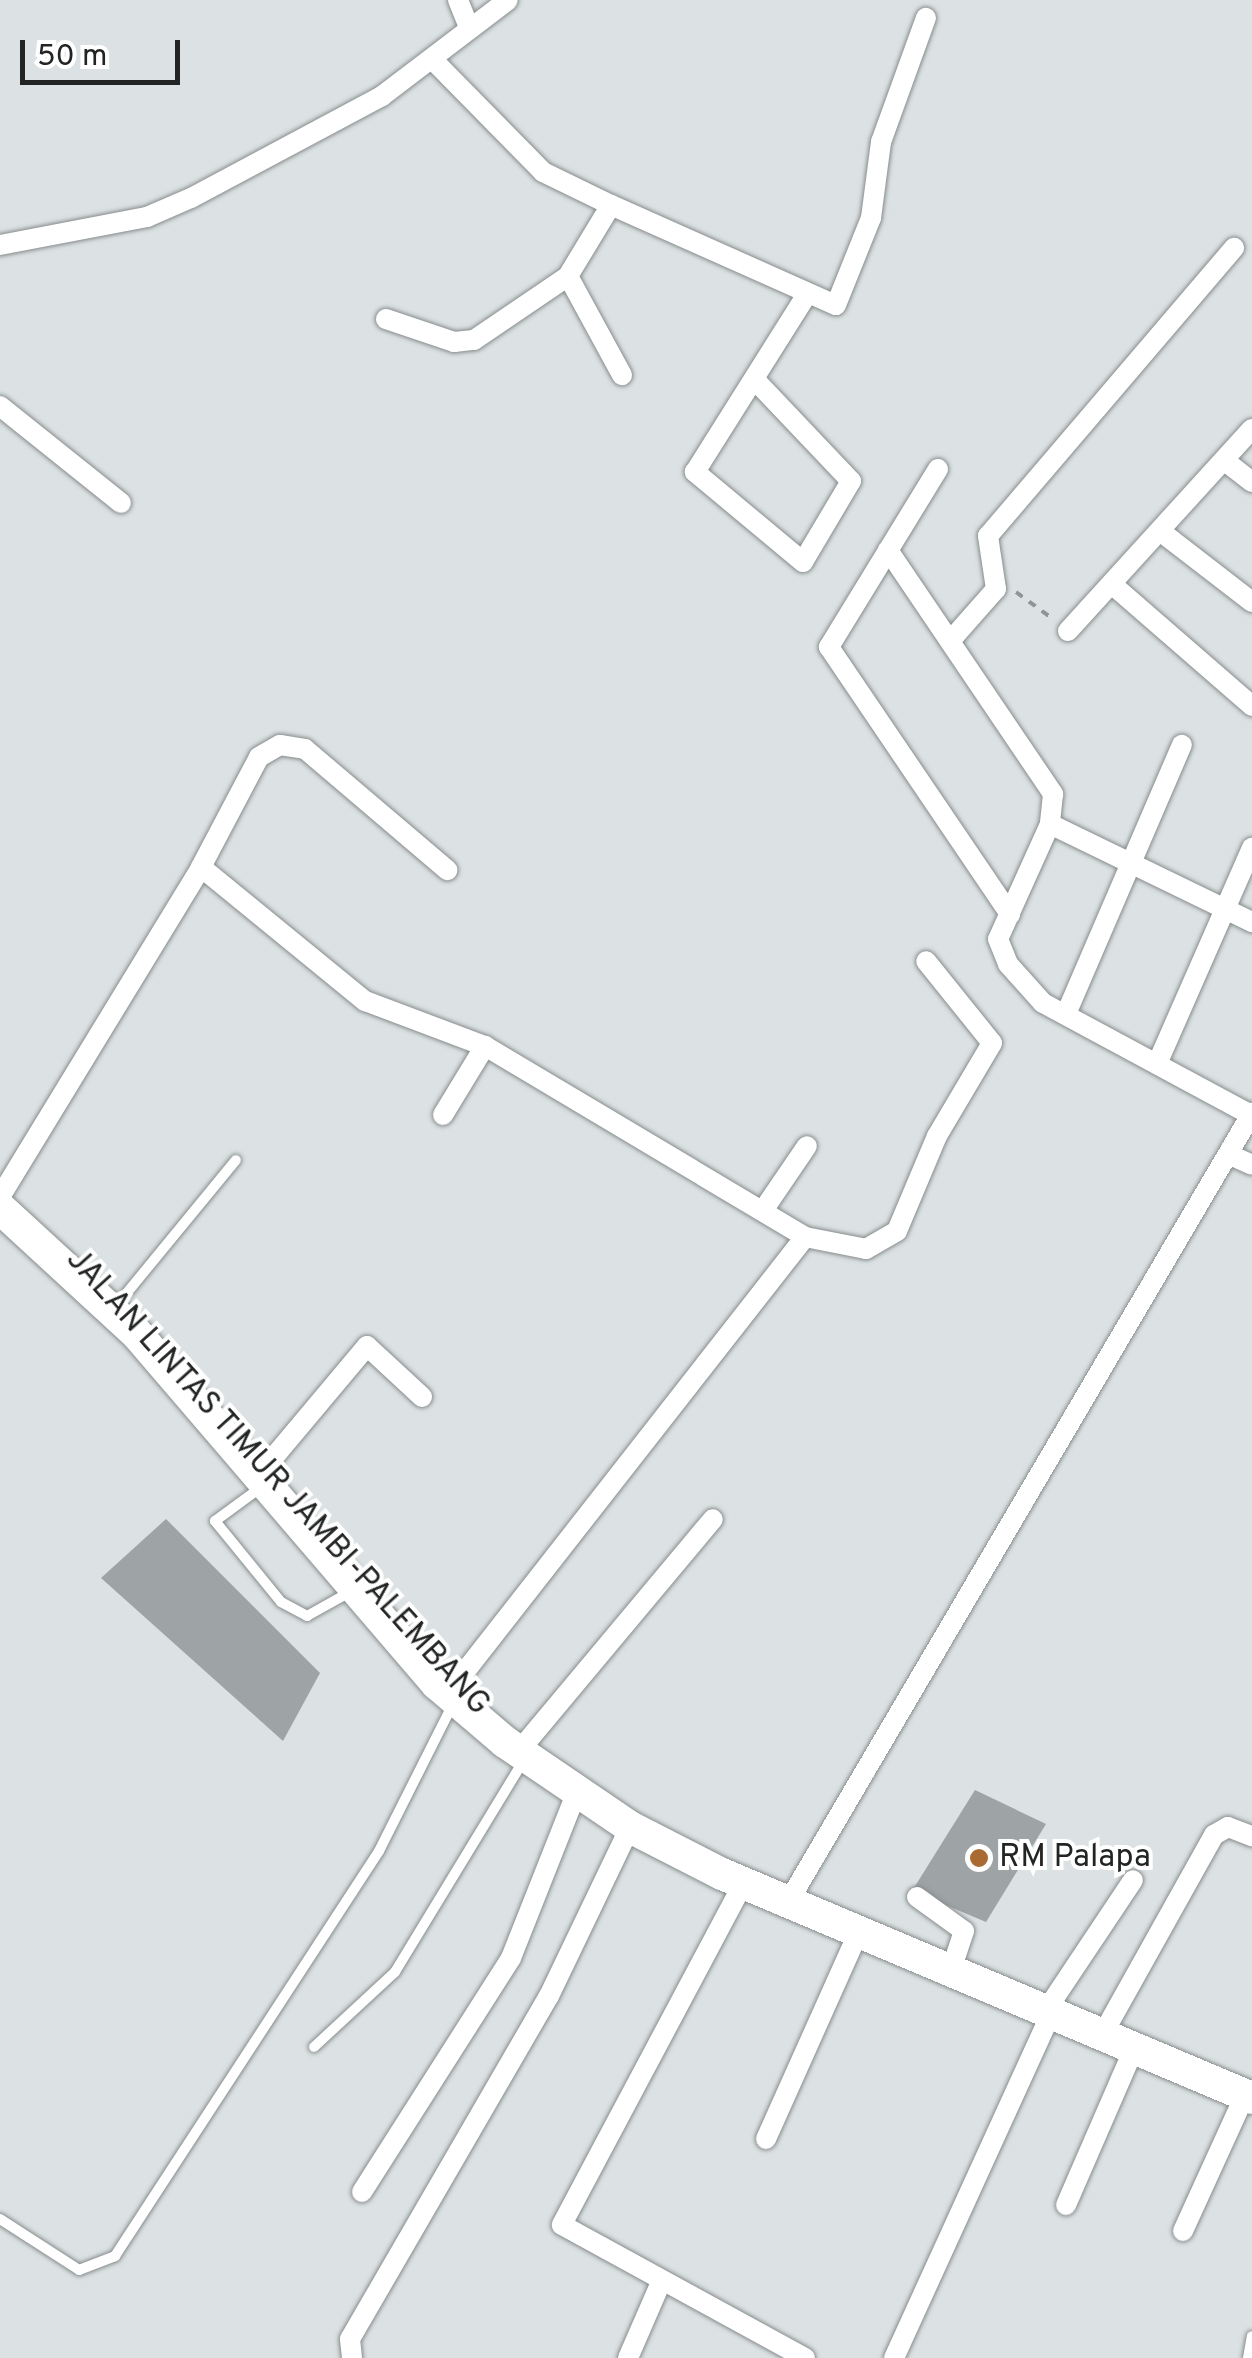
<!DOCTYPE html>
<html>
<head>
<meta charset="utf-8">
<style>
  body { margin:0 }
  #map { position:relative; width:1252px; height:2358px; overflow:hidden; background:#dce2e3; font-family:Overpass,sans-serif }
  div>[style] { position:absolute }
  .building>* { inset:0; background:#9ea3a5 }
  .path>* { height:4px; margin-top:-2px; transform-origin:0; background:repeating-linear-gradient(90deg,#8f9494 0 8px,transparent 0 16px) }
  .roads { filter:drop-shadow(0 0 2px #878c8d) drop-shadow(0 0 2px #878c8d) }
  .service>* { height:10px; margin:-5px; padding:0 5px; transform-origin:5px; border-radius:5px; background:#fff }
  .minor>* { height:20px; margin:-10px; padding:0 10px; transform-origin:10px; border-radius:10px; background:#fff }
  .trunk>* { height:32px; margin:-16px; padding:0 16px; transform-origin:16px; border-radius:16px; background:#fff }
  .dots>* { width:28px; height:28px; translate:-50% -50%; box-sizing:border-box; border:5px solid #fff; border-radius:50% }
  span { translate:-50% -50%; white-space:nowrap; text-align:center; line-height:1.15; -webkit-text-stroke:8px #fff; paint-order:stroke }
  .street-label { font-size:32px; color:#222424 }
  .poi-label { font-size:32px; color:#222424 }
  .left { translate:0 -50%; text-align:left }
  .scale { position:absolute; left:20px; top:40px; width:160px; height:45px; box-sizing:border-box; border:5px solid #222424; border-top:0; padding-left:12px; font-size:30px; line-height:35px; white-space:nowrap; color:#222424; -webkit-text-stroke:8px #fff; paint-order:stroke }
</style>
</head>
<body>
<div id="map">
  <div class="building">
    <div style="clip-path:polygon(166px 1519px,320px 1673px,283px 1741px,101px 1578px)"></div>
    <div style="clip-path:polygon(975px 1790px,1046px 1824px,986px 1922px,912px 1891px)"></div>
  </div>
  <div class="path">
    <div style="left:1016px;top:592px;width:46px;rotate:36.1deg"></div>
  </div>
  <div class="roads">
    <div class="service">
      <div style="left:121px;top:1300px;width:181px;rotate:-50.6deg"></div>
      <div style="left:260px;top:1488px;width:56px;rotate:143.7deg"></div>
      <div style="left:215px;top:1521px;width:104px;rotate:50.8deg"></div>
      <div style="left:281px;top:1602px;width:30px;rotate:28deg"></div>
      <div style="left:307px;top:1616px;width:51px;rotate:-29.1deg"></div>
      <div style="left:314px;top:2047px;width:110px;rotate:-42.8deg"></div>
      <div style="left:395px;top:1972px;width:248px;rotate:-58.7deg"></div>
      <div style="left:0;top:2219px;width:94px;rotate:32.8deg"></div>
      <div style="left:79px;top:2270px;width:39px;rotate:-21deg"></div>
      <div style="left:115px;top:2256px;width:483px;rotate:-56.9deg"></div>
      <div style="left:379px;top:1851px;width:165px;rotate:-63.3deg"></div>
      <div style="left:1248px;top:2358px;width:22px;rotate:-80deg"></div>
    </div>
    <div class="minor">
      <div style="left:458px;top:0;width:31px;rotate:68deg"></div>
      <div style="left:434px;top:61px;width:156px;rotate:45.5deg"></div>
      <div style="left:543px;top:172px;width:76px;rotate:25.9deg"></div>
      <div style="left:611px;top:205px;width:83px;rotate:121.2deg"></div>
      <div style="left:568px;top:276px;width:113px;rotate:61.4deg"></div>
      <div style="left:611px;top:205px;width:246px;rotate:24deg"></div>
      <div style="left:836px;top:305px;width:94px;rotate:-68.1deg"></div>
      <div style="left:871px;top:218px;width:77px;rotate:-82.5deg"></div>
      <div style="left:881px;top:142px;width:132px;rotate:-70.1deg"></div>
      <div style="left:0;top:245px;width:150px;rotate:-10.8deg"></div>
      <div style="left:147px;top:217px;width:48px;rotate:-23.4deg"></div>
      <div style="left:191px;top:198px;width:217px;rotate:-28.1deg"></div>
      <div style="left:382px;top:96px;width:158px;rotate:-37.3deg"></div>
      <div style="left:386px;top:319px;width:72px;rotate:18.7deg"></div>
      <div style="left:454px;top:342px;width:20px;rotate:-6deg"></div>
      <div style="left:474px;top:340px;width:114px;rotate:-34.2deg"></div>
      <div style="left:756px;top:381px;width:138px;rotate:46.5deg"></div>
      <div style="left:851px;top:481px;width:94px;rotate:120.7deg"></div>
      <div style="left:803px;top:562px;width:141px;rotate:-140.2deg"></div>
      <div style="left:695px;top:472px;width:207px;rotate:-57.8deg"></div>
      <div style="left:0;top:406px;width:155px;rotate:38.7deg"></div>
      <div style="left:1225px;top:461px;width:34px;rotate:38deg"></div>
      <div style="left:938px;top:469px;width:209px;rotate:121.5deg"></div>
      <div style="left:829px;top:647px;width:323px;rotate:55.9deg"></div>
      <div style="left:1160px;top:531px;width:116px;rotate:37.7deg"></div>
      <div style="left:888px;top:550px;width:295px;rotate:55.9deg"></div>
      <div style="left:1053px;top:794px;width:30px;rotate:96deg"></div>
      <div style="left:1050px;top:824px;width:126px;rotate:114.3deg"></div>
      <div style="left:998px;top:939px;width:27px;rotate:68deg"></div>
      <div style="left:1008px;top:964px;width:52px;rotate:48.1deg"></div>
      <div style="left:1043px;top:1003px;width:236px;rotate:28.3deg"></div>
      <div style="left:1114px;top:586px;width:183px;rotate:41deg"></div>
      <div style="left:1068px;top:631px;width:273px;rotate:-47.7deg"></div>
      <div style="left:951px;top:640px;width:68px;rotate:-48.6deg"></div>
      <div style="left:996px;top:589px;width:54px;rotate:-98.6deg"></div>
      <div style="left:988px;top:536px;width:379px;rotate:-49.5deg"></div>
      <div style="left:1050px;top:824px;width:225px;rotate:25.9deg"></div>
      <div style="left:201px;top:867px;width:124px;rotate:-62.2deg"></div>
      <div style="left:259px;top:757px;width:24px;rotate:-30deg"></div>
      <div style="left:280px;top:745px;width:25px;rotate:9deg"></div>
      <div style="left:305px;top:749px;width:187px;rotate:40.4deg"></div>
      <div style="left:1066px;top:1014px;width:293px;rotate:-66.7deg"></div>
      <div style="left:1157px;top:1064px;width:236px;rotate:-66.3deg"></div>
      <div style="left:443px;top:1115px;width:81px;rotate:-58.7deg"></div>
      <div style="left:1230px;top:1155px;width:24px;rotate:24deg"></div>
      <div style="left:3px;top:1192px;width:381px;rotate:-58.6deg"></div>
      <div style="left:201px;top:867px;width:212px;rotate:39.3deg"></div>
      <div style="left:365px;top:1001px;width:128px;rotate:20.6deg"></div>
      <div style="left:485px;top:1046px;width:373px;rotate:30.8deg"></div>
      <div style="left:805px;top:1237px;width:566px;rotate:128.04deg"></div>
      <div style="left:764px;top:1209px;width:76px;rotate:-55.7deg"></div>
      <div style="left:805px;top:1237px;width:62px;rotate:11.1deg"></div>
      <div style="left:866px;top:1249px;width:36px;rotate:-30deg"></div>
      <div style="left:897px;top:1231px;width:103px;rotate:-67.2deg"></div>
      <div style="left:937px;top:1136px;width:108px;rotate:-59.4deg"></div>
      <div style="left:992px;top:1043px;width:105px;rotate:-128.8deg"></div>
      <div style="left:268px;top:1464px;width:154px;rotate:-50deg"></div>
      <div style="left:367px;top:1346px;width:75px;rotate:42.8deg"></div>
      <div style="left:519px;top:1751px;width:302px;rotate:-50.1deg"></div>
      <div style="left:743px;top:1884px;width:386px;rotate:118deg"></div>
      <div style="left:562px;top:2225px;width:277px;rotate:28.7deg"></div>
      <div style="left:917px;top:1897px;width:58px;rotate:35.9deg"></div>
      <div style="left:964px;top:1931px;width:47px;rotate:108.4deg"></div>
      <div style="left:787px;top:1904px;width:918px;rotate:-59.55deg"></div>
      <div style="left:1043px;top:2015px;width:162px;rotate:-56.3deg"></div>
      <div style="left:1100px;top:2039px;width:234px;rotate:-60.8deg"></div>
      <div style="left:1214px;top:1835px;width:16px;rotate:-30deg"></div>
      <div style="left:1228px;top:1827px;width:26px;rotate:21deg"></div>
      <div style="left:766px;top:2139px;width:222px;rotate:-65.9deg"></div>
      <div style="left:362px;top:2192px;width:277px;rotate:-57.5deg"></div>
      <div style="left:511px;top:1958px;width:180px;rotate:-68.4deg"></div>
      <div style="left:1066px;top:2205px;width:166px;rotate:-66.5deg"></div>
      <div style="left:1183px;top:2231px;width:149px;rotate:-65.5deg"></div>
      <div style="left:352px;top:2358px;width:19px;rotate:-96deg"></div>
      <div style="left:350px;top:2339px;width:397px;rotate:-59.9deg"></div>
      <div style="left:549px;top:1996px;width:187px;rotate:-64.4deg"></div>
      <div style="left:628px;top:2358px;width:83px;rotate:-66.5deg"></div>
      <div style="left:894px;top:2358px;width:374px;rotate:-65.5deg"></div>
    </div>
    <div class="trunk">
      <div style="left:0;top:1208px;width:186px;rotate:42.6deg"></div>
      <div style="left:137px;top:1334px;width:461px;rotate:49.4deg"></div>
      <div style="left:437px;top:1684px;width:89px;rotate:40.5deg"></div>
      <div style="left:505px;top:1742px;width:151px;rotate:34.2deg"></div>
      <div style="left:630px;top:1827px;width:103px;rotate:27.1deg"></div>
      <div style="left:722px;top:1874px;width:575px;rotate:22.91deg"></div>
    </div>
  </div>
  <div class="dots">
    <div style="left:979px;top:1858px;background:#a96b31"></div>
  </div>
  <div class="street-label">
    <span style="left:277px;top:1483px;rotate:48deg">JALAN LINTAS TIMUR JAMBI-PALEMBANG</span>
  </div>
  <div class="poi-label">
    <span class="left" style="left:999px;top:1858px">RM Palapa</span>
  </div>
  <div class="scale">50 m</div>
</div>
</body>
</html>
